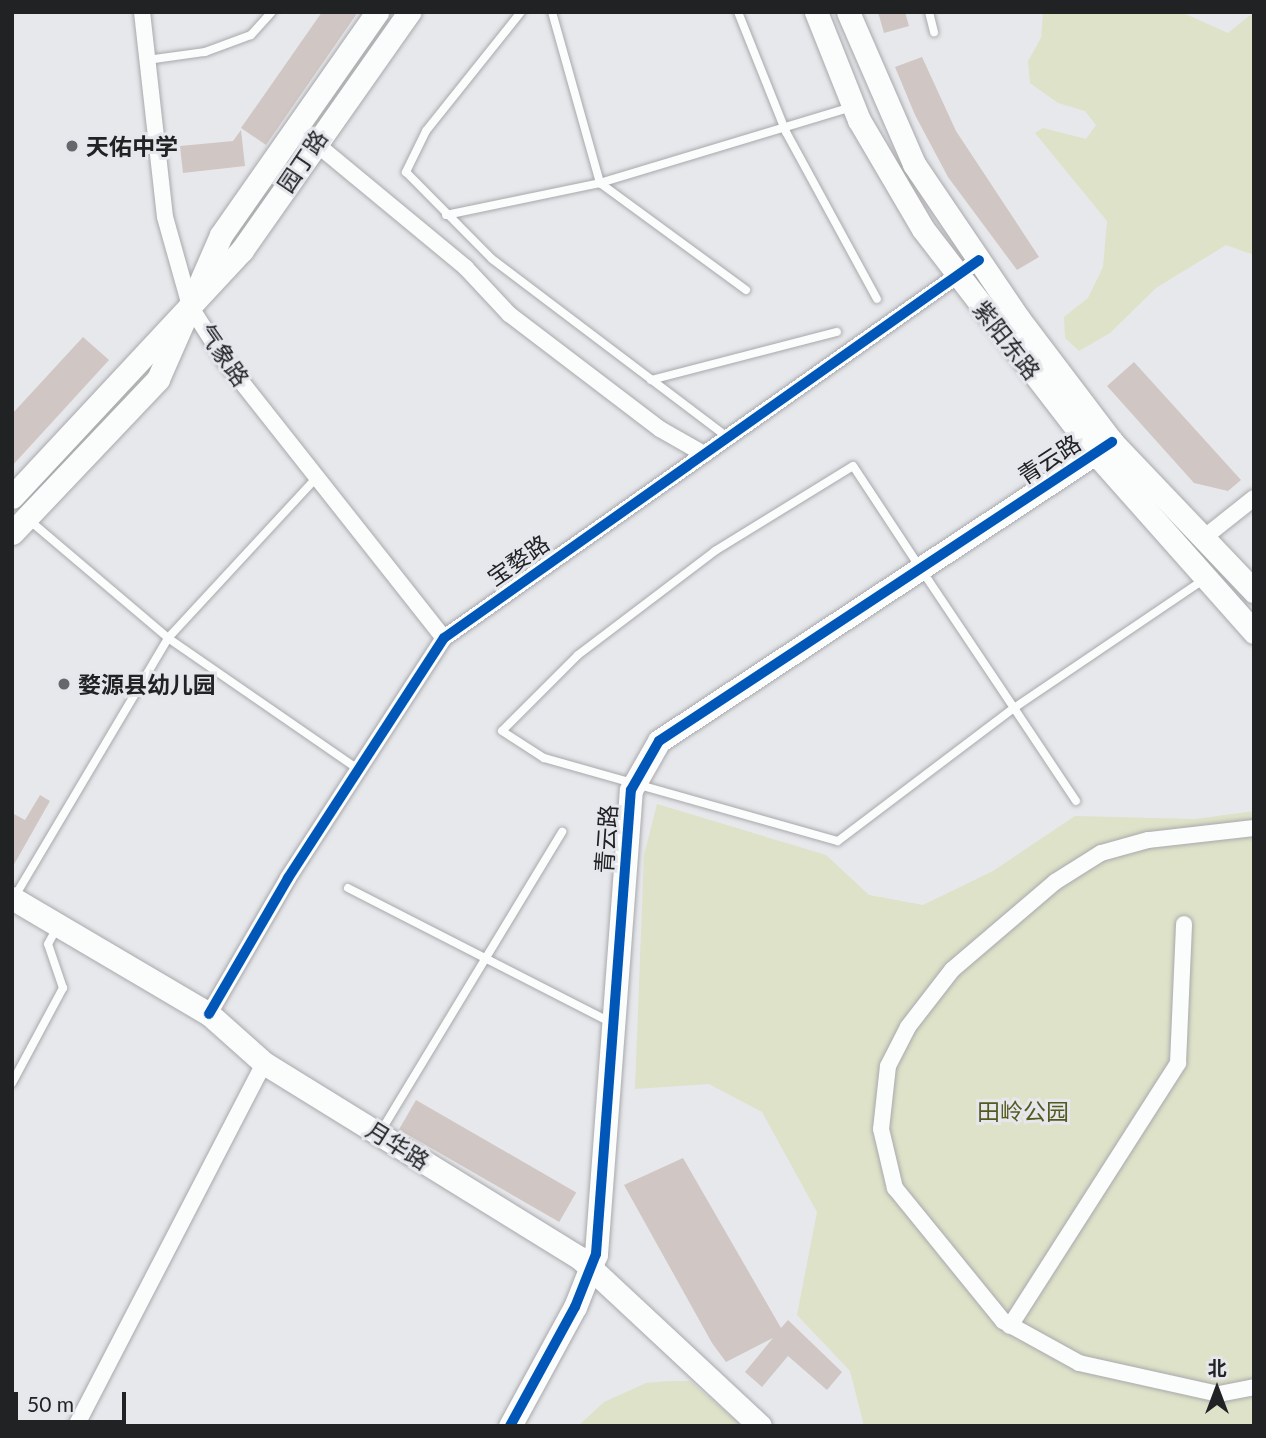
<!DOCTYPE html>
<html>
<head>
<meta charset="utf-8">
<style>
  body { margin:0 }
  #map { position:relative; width:1266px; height:1438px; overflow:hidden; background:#e7e8ec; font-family:Lato,"Noto Sans SC",sans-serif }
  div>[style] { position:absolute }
  .green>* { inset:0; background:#dde2c8 }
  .building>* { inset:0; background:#d0c6c3; transform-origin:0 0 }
  .roads { filter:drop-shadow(0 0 2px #a9a9ac) drop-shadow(0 0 2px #a9a9ac) }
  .lane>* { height:8px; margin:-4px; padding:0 4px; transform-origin:4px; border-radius:4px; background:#fbfcfc }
  .street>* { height:16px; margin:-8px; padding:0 8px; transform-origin:8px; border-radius:8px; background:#fbfcfc }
  .secondary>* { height:23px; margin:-11.5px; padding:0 11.5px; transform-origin:11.5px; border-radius:11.5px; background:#fbfcfc }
  .cycleway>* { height:10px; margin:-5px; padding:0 5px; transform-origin:5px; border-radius:5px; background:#0057b8 }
  .dots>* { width:19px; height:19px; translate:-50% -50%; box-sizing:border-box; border:4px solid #e6e7ed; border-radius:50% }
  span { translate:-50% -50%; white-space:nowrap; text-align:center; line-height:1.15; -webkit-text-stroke:6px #e6e7ed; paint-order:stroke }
  .poi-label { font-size:23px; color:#212224; font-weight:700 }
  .left { translate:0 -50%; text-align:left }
  .street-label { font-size:23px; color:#212224 }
  .park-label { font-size:23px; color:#535a1d }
  .frame { position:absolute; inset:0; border:14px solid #212224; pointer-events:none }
  .north { position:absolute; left:1182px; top:1354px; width:70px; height:70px; -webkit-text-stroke:5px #e6e7ed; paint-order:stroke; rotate:0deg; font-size:19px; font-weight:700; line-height:28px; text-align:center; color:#212224 }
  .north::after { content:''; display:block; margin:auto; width:24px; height:32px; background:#212224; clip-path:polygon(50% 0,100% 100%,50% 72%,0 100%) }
  .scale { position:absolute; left:14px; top:1392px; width:112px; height:32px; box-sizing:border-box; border:4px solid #212224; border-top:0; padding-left:9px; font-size:21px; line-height:24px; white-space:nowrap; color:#212224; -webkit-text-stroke:5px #e6e7ed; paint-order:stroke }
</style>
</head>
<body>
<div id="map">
  <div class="green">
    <div style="clip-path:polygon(1043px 12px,1181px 12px,1228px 33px,1254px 12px,1254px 255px,1226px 245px,1156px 288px,1110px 333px,1079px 351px,1065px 338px,1064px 317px,1088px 298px,1103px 267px,1107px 221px,1035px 133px,1043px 128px,1086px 139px,1096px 125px,1085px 111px,1058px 103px,1030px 83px,1028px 61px,1041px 38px)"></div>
    <div style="clip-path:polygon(657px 804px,826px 855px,869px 895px,923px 905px,993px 871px,1075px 816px,1195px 819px,1254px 811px,1254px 1426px,864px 1426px,850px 1371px,797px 1315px,817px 1212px,762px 1112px,709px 1084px,635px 1089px,644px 855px)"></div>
    <div style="clip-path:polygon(669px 1381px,690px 1381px,742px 1426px,578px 1426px,604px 1402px,646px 1383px)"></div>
  </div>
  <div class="building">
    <div style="clip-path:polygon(322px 12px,358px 12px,266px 145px,241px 128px)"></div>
    <div style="clip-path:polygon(878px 12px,905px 12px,909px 26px,884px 33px)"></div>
    <div style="clip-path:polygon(922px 57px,956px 131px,1039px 257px,1017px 270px,948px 177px,915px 115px,895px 67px)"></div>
    <div style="clip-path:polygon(241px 130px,245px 166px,183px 173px,180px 146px,233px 141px)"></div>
    <div style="clip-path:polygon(83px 337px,109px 360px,12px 466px,12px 414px)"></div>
    <div style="clip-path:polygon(1134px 362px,1241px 480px,1228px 491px,1194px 483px,1107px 386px)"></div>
    <div style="clip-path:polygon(40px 795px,50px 801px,12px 868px,12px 813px,25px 820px)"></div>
    <div style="left:416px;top:1100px;width:185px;height:34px;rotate:30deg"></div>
    <div style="clip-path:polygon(683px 1158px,781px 1328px,788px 1320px,842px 1372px,827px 1390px,788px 1356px,762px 1387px,745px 1372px,773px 1338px,726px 1362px,712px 1343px,624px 1185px)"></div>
  </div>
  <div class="roads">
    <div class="lane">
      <div style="left:521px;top:12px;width:152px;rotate:128.6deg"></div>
      <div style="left:426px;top:131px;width:46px;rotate:116deg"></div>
      <div style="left:406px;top:172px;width:122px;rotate:45.3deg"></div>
      <div style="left:492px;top:259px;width:295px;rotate:37.1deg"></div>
      <div style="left:552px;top:12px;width:178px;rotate:74.3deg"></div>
      <div style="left:600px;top:183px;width:181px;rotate:36.2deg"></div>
      <div style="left:738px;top:12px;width:129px;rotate:68.2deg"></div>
      <div style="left:786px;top:132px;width:190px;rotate:61.4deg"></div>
      <div style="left:929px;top:12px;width:21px;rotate:76deg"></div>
      <div style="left:147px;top:60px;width:59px;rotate:-7.9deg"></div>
      <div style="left:205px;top:52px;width:49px;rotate:-20.3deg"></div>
      <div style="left:251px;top:35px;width:31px;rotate:-48deg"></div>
      <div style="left:446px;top:215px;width:157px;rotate:-11.7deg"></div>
      <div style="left:600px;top:183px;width:262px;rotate:-16.8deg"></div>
      <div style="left:651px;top:380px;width:192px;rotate:-14.5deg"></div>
      <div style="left:29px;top:520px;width:182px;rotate:40.3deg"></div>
      <div style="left:168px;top:638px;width:231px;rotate:34.6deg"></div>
      <div style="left:1076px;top:801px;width:112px;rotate:-123.7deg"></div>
      <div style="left:1014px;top:708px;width:167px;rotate:-123.8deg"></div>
      <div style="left:921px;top:569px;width:123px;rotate:-123.4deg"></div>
      <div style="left:853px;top:466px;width:162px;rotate:148.4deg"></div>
      <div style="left:715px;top:551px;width:172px;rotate:142.8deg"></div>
      <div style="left:578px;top:655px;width:107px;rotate:135deg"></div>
      <div style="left:502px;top:731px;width:50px;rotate:32.7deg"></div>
      <div style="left:544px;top:758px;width:305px;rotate:15.8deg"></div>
      <div style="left:838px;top:841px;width:221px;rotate:-37.1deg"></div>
      <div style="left:1014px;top:708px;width:232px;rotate:-34.1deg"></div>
      <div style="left:348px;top:888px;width:294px;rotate:27.1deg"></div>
      <div style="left:15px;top:896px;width:300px;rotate:-59.3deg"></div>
      <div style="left:168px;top:638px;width:219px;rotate:-47.2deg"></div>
      <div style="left:12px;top:1083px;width:108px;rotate:-61.8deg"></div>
      <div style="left:63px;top:988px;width:46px;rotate:-108.8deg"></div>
      <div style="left:48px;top:944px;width:21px;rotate:-61deg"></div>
      <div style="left:381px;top:1131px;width:350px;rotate:-58.8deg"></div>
    </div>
    <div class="street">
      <div style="left:142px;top:12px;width:206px;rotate:83.6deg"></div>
      <div style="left:165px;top:217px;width:92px;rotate:74.3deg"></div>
      <div style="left:190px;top:306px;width:65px;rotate:57.5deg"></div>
      <div style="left:225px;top:361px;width:353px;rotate:51.7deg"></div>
      <div style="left:297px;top:128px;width:219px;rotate:39.6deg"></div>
      <div style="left:466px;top:268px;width:63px;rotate:46.9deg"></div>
      <div style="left:509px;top:314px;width:190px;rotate:37.3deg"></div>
      <div style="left:660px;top:429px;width:51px;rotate:29.6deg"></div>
      <div style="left:1206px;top:536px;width:61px;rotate:-38.4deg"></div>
      <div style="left:1254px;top:828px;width:107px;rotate:173.5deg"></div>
      <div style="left:1148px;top:840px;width:49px;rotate:164.5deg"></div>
      <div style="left:1101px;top:853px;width:54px;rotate:147.8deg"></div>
      <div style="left:1055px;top:882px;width:135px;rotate:139.5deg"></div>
      <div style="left:952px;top:970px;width:72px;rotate:127.7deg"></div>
      <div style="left:908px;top:1027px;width:44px;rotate:117.1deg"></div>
      <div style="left:888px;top:1066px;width:63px;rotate:96.3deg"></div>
      <div style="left:881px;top:1129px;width:61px;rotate:76.7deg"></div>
      <div style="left:895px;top:1188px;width:171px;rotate:50.9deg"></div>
      <div style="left:1003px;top:1321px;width:87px;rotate:28.9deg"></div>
      <div style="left:1079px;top:1363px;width:143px;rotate:12.5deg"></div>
      <div style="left:1219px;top:1394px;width:36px;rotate:-11deg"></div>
      <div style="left:209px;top:1014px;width:157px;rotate:-59.8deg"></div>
      <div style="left:288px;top:878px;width:286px;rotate:-57deg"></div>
      <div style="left:444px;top:638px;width:655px;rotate:-35.24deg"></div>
      <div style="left:1010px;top:1326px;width:312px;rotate:-57.4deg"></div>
      <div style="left:1178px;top:1063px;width:139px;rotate:-87.5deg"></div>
      <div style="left:76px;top:1426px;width:409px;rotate:-62.6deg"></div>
    </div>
    <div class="secondary">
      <div style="left:816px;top:12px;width:116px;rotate:68.3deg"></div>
      <div style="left:859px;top:120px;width:126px;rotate:59.6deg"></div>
      <div style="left:923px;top:229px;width:284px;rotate:52.4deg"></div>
      <div style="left:1096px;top:454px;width:238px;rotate:48.4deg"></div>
      <div style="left:848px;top:12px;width:166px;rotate:66.5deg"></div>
      <div style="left:914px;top:164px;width:187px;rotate:55.9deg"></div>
      <div style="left:1019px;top:319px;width:154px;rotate:52.9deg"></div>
      <div style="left:1112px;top:442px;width:206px;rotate:46.4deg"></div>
      <div style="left:12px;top:497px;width:261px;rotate:-47deg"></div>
      <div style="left:190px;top:306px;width:77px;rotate:-66.4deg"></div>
      <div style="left:221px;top:235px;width:272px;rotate:-55deg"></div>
      <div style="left:12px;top:533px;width:212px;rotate:-46.5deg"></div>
      <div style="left:158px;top:379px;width:80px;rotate:-66.3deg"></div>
      <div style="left:190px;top:306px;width:76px;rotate:-47.1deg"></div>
      <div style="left:242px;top:250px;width:291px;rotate:-54.9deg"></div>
      <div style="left:12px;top:898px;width:229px;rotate:30.5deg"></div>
      <div style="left:209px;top:1014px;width:74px;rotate:41.7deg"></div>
      <div style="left:264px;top:1063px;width:371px;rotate:31.7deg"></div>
      <div style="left:580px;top:1258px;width:246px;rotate:43deg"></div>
      <div style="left:510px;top:1426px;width:136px;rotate:-61.4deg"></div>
      <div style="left:575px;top:1307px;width:57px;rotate:-68.4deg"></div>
      <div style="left:596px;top:1254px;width:465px;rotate:-85.7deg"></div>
      <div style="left:631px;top:790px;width:56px;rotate:-60.3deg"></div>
      <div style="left:659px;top:741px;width:543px;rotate:-33.43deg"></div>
    </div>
  </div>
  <div class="cycleway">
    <div style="left:209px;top:1014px;width:157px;rotate:-59.8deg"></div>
    <div style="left:288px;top:878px;width:286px;rotate:-57deg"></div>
    <div style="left:444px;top:638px;width:655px;rotate:-35.24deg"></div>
    <div style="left:510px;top:1426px;width:136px;rotate:-61.4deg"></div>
    <div style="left:575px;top:1307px;width:57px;rotate:-68.4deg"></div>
    <div style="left:596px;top:1254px;width:465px;rotate:-85.7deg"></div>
    <div style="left:631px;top:790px;width:56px;rotate:-60.3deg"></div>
    <div style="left:659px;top:741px;width:543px;rotate:-33.43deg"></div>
  </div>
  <div class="dots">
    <div style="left:72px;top:146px;background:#66676a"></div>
    <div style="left:64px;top:684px;background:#66676a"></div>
  </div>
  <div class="poi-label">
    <span class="left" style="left:86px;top:146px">天佑中学</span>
    <span class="left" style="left:78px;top:684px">婺源县幼儿园</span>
  </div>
  <div class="street-label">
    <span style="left:302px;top:161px;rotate:-56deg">园丁路</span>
    <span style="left:1007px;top:340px;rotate:52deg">紫阳东路</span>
    <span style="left:224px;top:355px;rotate:55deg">气象路</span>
    <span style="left:1049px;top:459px;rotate:-33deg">青云路</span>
    <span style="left:518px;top:560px;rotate:-35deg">宝婺路</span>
    <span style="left:606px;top:839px;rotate:-86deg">青云路</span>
    <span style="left:398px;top:1145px;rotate:32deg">月华路</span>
  </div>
  <div class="park-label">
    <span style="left:1023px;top:1111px">田岭公园</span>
  </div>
  <div class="frame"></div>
  <div class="north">北</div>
  <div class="scale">50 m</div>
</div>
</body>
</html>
